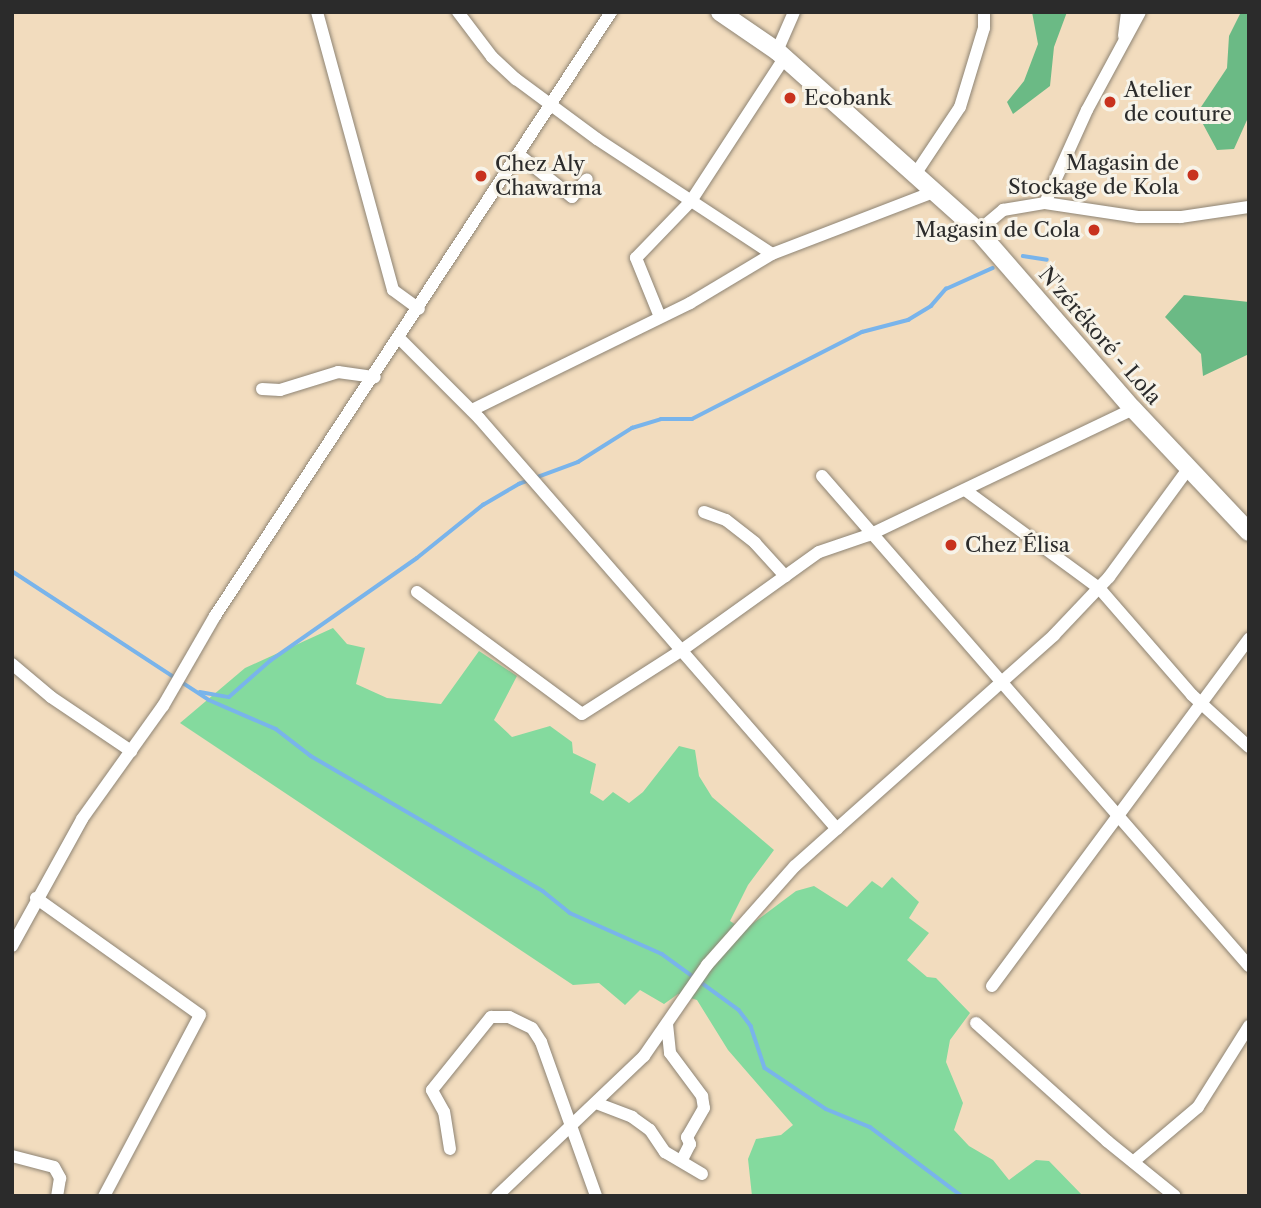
<!DOCTYPE html>
<html>
<head>
<meta charset="utf-8">
<style>
  body { margin:0 }
  #map { position:relative; width:1261px; height:1208px; overflow:hidden; background:#f2dcbe; font-family:"Libre Caslon Text",serif }
  div>[style] { position:absolute }
  .green>* { inset:0; background:#84da9e }
  .forest>* { inset:0; background:#6bba85 }
  .stream>* { height:3.5px; margin:-1.75px; padding:0 1.75px; transform-origin:1.75px; border-radius:1.75px; background:#79b4eb }
  .roads { filter:drop-shadow(0 0 2px #8e8474) drop-shadow(0 0 2px #8e8474) }
  .minor>* { height:12px; margin:-6px; padding:0 6px; transform-origin:6px; border-radius:6px; background:#fff }
  .highway>* { height:18px; margin:-9px; padding:0 9px; transform-origin:9px; border-radius:9px; background:#fff }
  .dots>* { width:19px; height:19px; translate:-50% -50%; box-sizing:border-box; border:4px solid #f7f3e8; border-radius:50% }
  span { translate:-50% -50%; white-space:nowrap; text-align:center; line-height:1.15; -webkit-text-stroke:6px #f7f3e8; paint-order:stroke }
  .poi-label { font-size:21px; color:#2b2b2b }
  .left { translate:0 -50%; text-align:left }
  .right { translate:-100% -50%; text-align:right }
  .street-label { font-size:21px; color:#2b2b2b }
  .frame { position:absolute; inset:0; border:14px solid #2b2b2b; pointer-events:none }
</style>
</head>
<body>
<div id="map">
  <div class="green">
    <div style="clip-path:polygon(333px 628px,347px 644px,365px 648px,356px 684px,387px 698px,441px 704px,479px 651px,517px 676px,494px 720px,512px 737px,550px 726px,572px 742px,573px 753px,596px 764px,590px 793px,603px 801px,613px 792px,629px 803px,643px 792px,679px 746px,695px 750px,699px 776px,712px 797px,774px 850px,748px 885px,730px 921px,744px 930px,796px 891px,814px 886px,847px 907px,872px 881px,882px 888px,892px 877px,919px 902px,909px 918px,929px 933px,907px 960px,927px 977px,936px 978px,970px 1013px,950px 1040px,946px 1062px,963px 1103px,954px 1130px,969px 1146px,993px 1160px,1009px 1180px,1036px 1160px,1049px 1161px,1083px 1196px,752px 1196px,748px 1159px,756px 1139px,781px 1135px,793px 1125px,728px 1050px,697px 1000px,678px 994px,664px 1004px,640px 990px,625px 1005px,599px 983px,573px 985px,180px 723px,245px 668px)"></div>
  </div>
  <div class="forest">
    <div style="clip-path:polygon(1032px 12px,1067px 12px,1054px 47px,1050px 86px,1013px 114px,1007px 102px,1024px 81px,1038px 44px)"></div>
    <div style="clip-path:polygon(1241px 12px,1249px 12px,1247px 120px,1234px 149px,1217px 150px,1197px 113px,1227px 68px,1229px 36px)"></div>
    <div style="clip-path:polygon(1184px 295px,1249px 302px,1249px 354px,1203px 376px,1201px 354px,1165px 317px)"></div>
  </div>
  <div class="stream">
    <div style="left:1023px;top:256px;width:24px;rotate:9deg"></div>
    <div style="left:12px;top:571px;width:235px;rotate:33.2deg"></div>
    <div style="left:209px;top:700px;width:73px;rotate:23.4deg"></div>
    <div style="left:276px;top:729px;width:44px;rotate:37.6deg"></div>
    <div style="left:311px;top:756px;width:268px;rotate:30.2deg"></div>
    <div style="left:543px;top:891px;width:35px;rotate:39deg"></div>
    <div style="left:570px;top:913px;width:101px;rotate:24deg"></div>
    <div style="left:662px;top:954px;width:95px;rotate:36deg"></div>
    <div style="left:739px;top:1010px;width:20px;rotate:53deg"></div>
    <div style="left:751px;top:1026px;width:44px;rotate:71.6deg"></div>
    <div style="left:765px;top:1068px;width:73px;rotate:33.9deg"></div>
    <div style="left:826px;top:1109px;width:48px;rotate:22.2deg"></div>
    <div style="left:870px;top:1127px;width:115px;rotate:36.9deg"></div>
    <div style="left:200px;top:692px;width:29px;rotate:10deg"></div>
    <div style="left:229px;top:697px;width:55px;rotate:-41.3deg"></div>
    <div style="left:270px;top:661px;width:179px;rotate:-35deg"></div>
    <div style="left:417px;top:558px;width:85px;rotate:-38.8deg"></div>
    <div style="left:483px;top:505px;width:42px;rotate:-30.3deg"></div>
    <div style="left:519px;top:484px;width:63px;rotate:-20.4deg"></div>
    <div style="left:578px;top:462px;width:64px;rotate:-32.2deg"></div>
    <div style="left:632px;top:428px;width:30px;rotate:-17deg"></div>
    <div style="left:661px;top:419px;width:31px"></div>
    <div style="left:692px;top:419px;width:191px;rotate:-27.1deg"></div>
    <div style="left:862px;top:332px;width:48px;rotate:-14.6deg"></div>
    <div style="left:908px;top:320px;width:27px;rotate:-31deg"></div>
    <div style="left:931px;top:306px;width:23px;rotate:-49deg"></div>
    <div style="left:946px;top:289px;width:51px;rotate:-24.1deg"></div>
  </div>
  <div class="roads">
    <div class="minor">
      <div style="left:317px;top:12px;width:288px;rotate:74.7deg"></div>
      <div style="left:393px;top:290px;width:32px;rotate:36deg"></div>
      <div style="left:458px;top:12px;width:56px;rotate:52.9deg"></div>
      <div style="left:492px;top:57px;width:33px;rotate:43deg"></div>
      <div style="left:516px;top:79px;width:101px;rotate:36.5deg"></div>
      <div style="left:597px;top:139px;width:209px;rotate:33.3deg"></div>
      <div style="left:1124px;top:36px;width:24px;rotate:-83deg"></div>
      <div style="left:777px;top:51px;width:43px;rotate:-66.4deg"></div>
      <div style="left:518px;top:154px;width:69px;rotate:38.5deg"></div>
      <div style="left:572px;top:197px;width:23px;rotate:-50deg"></div>
      <div style="left:916px;top:173px;width:79px;rotate:-56.3deg"></div>
      <div style="left:960px;top:107px;width:83px;rotate:-73.1deg"></div>
      <div style="left:984px;top:28px;width:16px;rotate:-90deg"></div>
      <div style="left:1045px;top:203px;width:102px;rotate:-65.7deg"></div>
      <div style="left:1087px;top:110px;width:111px;rotate:-61.6deg"></div>
      <div style="left:978px;top:231px;width:33px;rotate:-40deg"></div>
      <div style="left:1003px;top:210px;width:43px;rotate:-9.5deg"></div>
      <div style="left:1045px;top:203px;width:94px;rotate:8.6deg"></div>
      <div style="left:1138px;top:217px;width:43px"></div>
      <div style="left:1181px;top:217px;width:69px;rotate:-8.4deg"></div>
      <div style="left:660px;top:317px;width:64px;rotate:-112.1deg"></div>
      <div style="left:636px;top:258px;width:79px;rotate:-46deg"></div>
      <div style="left:691px;top:201px;width:172px;rotate:-56.9deg"></div>
      <div style="left:400px;top:339px;width:112px;rotate:45deg"></div>
      <div style="left:479px;top:418px;width:545px;rotate:48.94deg"></div>
      <div style="left:262px;top:389px;width:18px;rotate:3deg"></div>
      <div style="left:280px;top:390px;width:61px;rotate:-17.2deg"></div>
      <div style="left:338px;top:372px;width:37px;rotate:8deg"></div>
      <div style="left:472px;top:410px;width:243px;rotate:-26.1deg"></div>
      <div style="left:690px;top:303px;width:96px;rotate:-30.9deg"></div>
      <div style="left:772px;top:254px;width:176px;rotate:-21deg"></div>
      <div style="left:822px;top:476px;width:650px;rotate:48.93deg"></div>
      <div style="left:965px;top:490px;width:166px;rotate:36.2deg"></div>
      <div style="left:1099px;top:588px;width:142px;rotate:49deg"></div>
      <div style="left:1192px;top:695px;width:77px;rotate:42.4deg"></div>
      <div style="left:704px;top:512px;width:23px;rotate:20deg"></div>
      <div style="left:726px;top:520px;width:37px;rotate:38deg"></div>
      <div style="left:755px;top:543px;width:45px;rotate:47.7deg"></div>
      <div style="left:417px;top:592px;width:205px;rotate:36.5deg"></div>
      <div style="left:582px;top:714px;width:119px;rotate:-32.6deg"></div>
      <div style="left:682px;top:650px;width:168px;rotate:-35.6deg"></div>
      <div style="left:819px;top:552px;width:53px;rotate:-18.8deg"></div>
      <div style="left:869px;top:535px;width:293px;rotate:-25.5deg"></div>
      <div style="left:12px;top:664px;width:51px;rotate:40.2deg"></div>
      <div style="left:51px;top:697px;width:97px;rotate:34deg"></div>
      <div style="left:36px;top:898px;width:201px;rotate:35.5deg"></div>
      <div style="left:200px;top:1015px;width:205px;rotate:117.9deg"></div>
      <div style="left:12px;top:946px;width:145px;rotate:-61.1deg"></div>
      <div style="left:82px;top:819px;width:139px;rotate:-54.4deg"></div>
      <div style="left:163px;top:706px;width:104px;rotate:-60deg"></div>
      <div style="left:215px;top:616px;width:722px;rotate:-56.75deg"></div>
      <div style="left:992px;top:986px;width:432px;rotate:-53.5deg"></div>
      <div style="left:976px;top:1023px;width:176px;rotate:42deg"></div>
      <div style="left:1107px;top:1141px;width:87px;rotate:39deg"></div>
      <div style="left:667px;top:1024px;width:29px;rotate:84deg"></div>
      <div style="left:670px;top:1053px;width:54px;rotate:53.3deg"></div>
      <div style="left:702px;top:1096px;width:12px;rotate:81deg"></div>
      <div style="left:704px;top:1108px;width:34px;rotate:120deg"></div>
      <div style="left:687px;top:1137px;width:8px;rotate:67deg"></div>
      <div style="left:690px;top:1144px;width:18px;rotate:117deg"></div>
      <div style="left:596px;top:1103px;width:39px;rotate:21deg"></div>
      <div style="left:632px;top:1117px;width:22px;rotate:36deg"></div>
      <div style="left:650px;top:1130px;width:27px;rotate:56deg"></div>
      <div style="left:665px;top:1152px;width:43px;rotate:30.7deg"></div>
      <div style="left:450px;top:1149px;width:37px;rotate:-99deg"></div>
      <div style="left:444px;top:1112px;width:25px;rotate:-119deg"></div>
      <div style="left:432px;top:1090px;width:94px;rotate:-51.1deg"></div>
      <div style="left:491px;top:1017px;width:18px"></div>
      <div style="left:509px;top:1017px;width:25px;rotate:26deg"></div>
      <div style="left:532px;top:1028px;width:17px;rotate:57deg"></div>
      <div style="left:541px;top:1042px;width:164px;rotate:70.3deg"></div>
      <div style="left:12px;top:1156px;width:43px;rotate:14.7deg"></div>
      <div style="left:54px;top:1167px;width:13px;rotate:61deg"></div>
      <div style="left:60px;top:1178px;width:18px;rotate:99deg"></div>
      <div style="left:1133px;top:1162px;width:85px;rotate:-40.2deg"></div>
      <div style="left:1198px;top:1107px;width:96px;rotate:-57.8deg"></div>
      <div style="left:497px;top:1196px;width:203px;rotate:-43.6deg"></div>
      <div style="left:644px;top:1056px;width:111px;rotate:-55.3deg"></div>
      <div style="left:707px;top:965px;width:132px;rotate:-48.4deg"></div>
      <div style="left:795px;top:866px;width:347px;rotate:-41.7deg"></div>
      <div style="left:1054px;top:635px;width:80px;rotate:-46.5deg"></div>
      <div style="left:1109px;top:577px;width:134px;rotate:-53.8deg"></div>
    </div>
    <div class="highway">
      <div style="left:720px;top:12px;width:69px;rotate:34.4deg"></div>
      <div style="left:777px;top:51px;width:270px;rotate:41.8deg"></div>
      <div style="left:978px;top:231px;width:236px;rotate:49deg"></div>
      <div style="left:1133px;top:409px;width:169px;rotate:46.7deg"></div>
    </div>
  </div>
  <div class="dots">
    <div style="left:790px;top:98px;background:#c8321e"></div>
    <div style="left:1110px;top:102px;background:#c8321e"></div>
    <div style="left:1193px;top:175px;background:#c8321e"></div>
    <div style="left:481px;top:176px;background:#c8321e"></div>
    <div style="left:1094px;top:230px;background:#c8321e"></div>
    <div style="left:951px;top:545px;background:#c8321e"></div>
  </div>
  <div class="poi-label">
    <span class="left" style="left:1124px;top:102px">Atelier<br>de couture</span>
    <span class="left" style="left:804px;top:98px">Ecobank</span>
    <span class="right" style="left:1179px;top:175px">Magasin de<br>Stockage de Kola</span>
    <span class="left" style="left:495px;top:176px">Chez Aly<br>Chawarma</span>
    <span class="right" style="left:1080px;top:230px">Magasin de Cola</span>
    <span class="left" style="left:965px;top:545px">Chez Élisa</span>
  </div>
  <div class="street-label">
    <span style="left:1100px;top:336px;rotate:49deg">N'zérékoré - Lola</span>
  </div>
  <div class="frame"></div>
</div>
</body>
</html>
